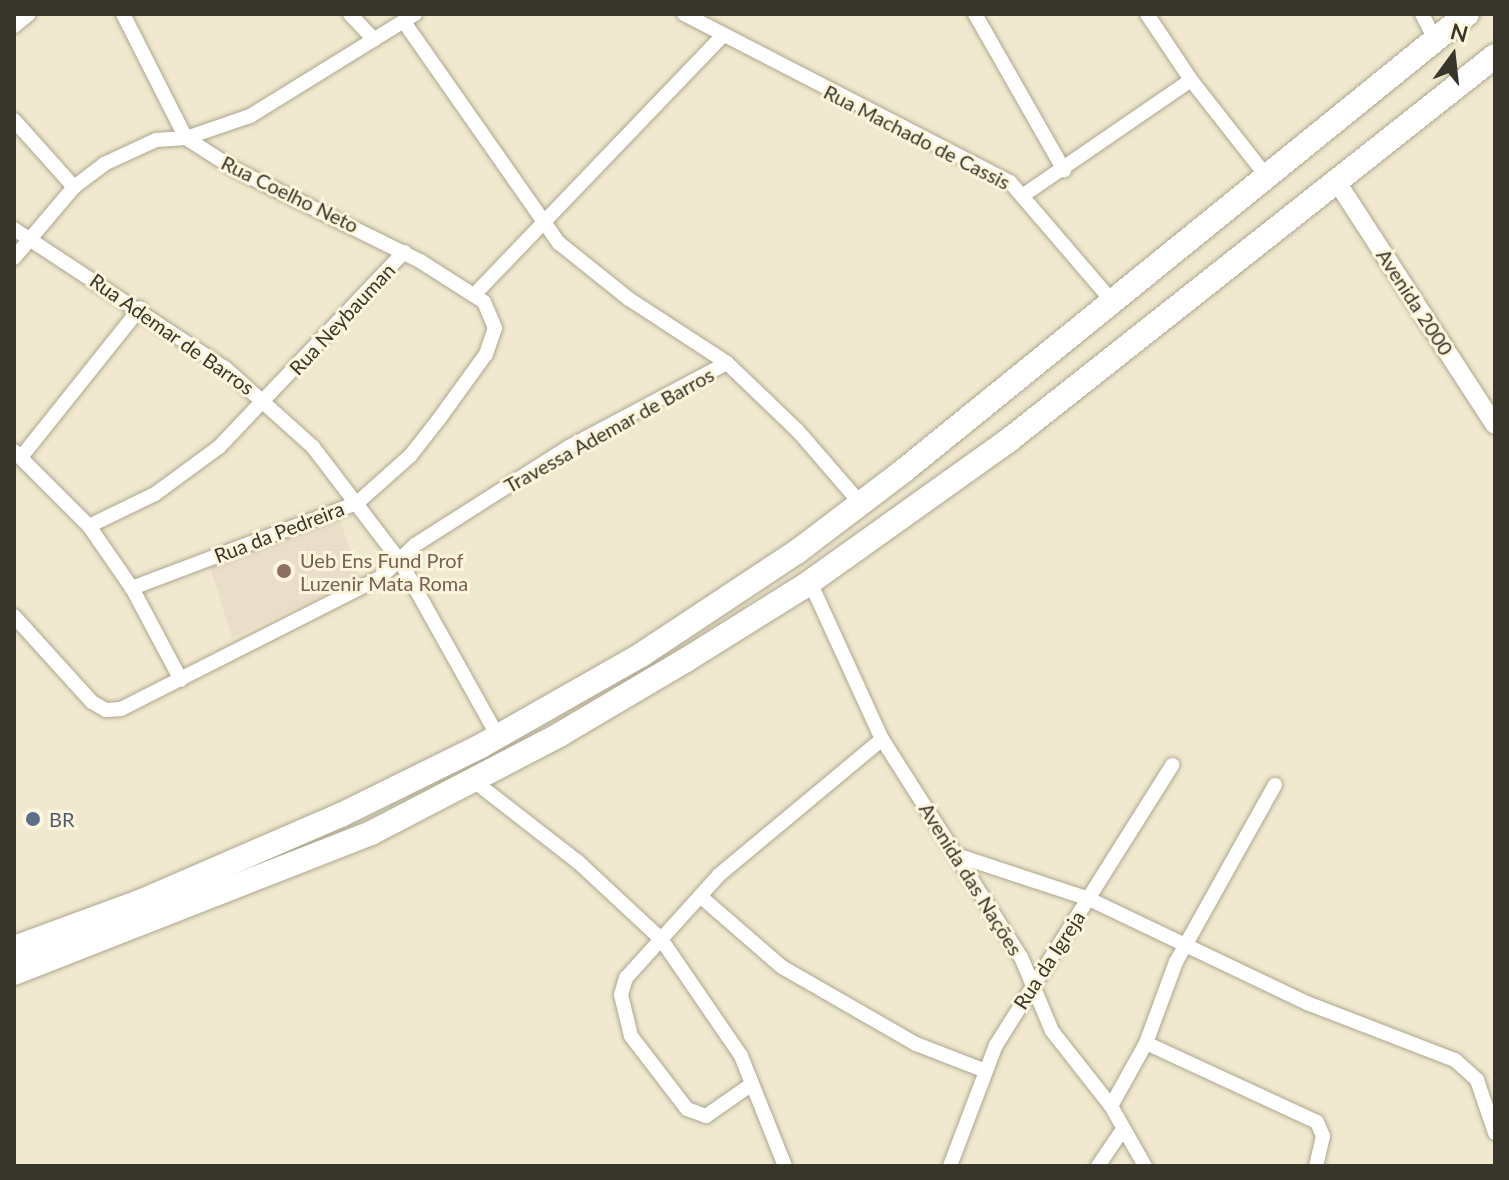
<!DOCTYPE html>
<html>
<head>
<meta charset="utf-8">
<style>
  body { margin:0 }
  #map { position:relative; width:1509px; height:1180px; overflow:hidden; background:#f0e9cf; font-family:Lato,sans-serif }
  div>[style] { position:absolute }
  .education>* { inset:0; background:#eaddc9 }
  .roads { filter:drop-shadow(0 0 2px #aea78f) drop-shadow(0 0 2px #aea78f) }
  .minor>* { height:14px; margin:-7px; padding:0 7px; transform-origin:7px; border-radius:7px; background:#fff }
  .tertiary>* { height:18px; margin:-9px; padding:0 9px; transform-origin:9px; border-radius:9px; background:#fff }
  .trunk>* { height:24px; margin:-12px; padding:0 12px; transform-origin:12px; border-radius:12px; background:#fff }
  .dots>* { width:22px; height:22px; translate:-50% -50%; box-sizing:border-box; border:4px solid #fdf6dc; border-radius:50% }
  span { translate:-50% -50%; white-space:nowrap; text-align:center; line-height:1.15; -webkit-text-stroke:6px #fdf6dc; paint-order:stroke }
  .street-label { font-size:20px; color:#38352b }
  .education-label { font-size:20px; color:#785e54 }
  .left { translate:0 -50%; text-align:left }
  .service-label { font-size:20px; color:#4e5e75 }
  .frame { position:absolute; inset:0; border:16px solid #38352b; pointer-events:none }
  .north { position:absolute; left:1413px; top:16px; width:80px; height:80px; -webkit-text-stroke:6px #fdf6dc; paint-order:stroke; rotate:15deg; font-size:22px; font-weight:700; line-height:32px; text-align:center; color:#38352b }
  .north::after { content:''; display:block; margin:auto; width:28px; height:36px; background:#38352b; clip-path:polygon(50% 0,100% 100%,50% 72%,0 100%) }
</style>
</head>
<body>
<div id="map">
  <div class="education">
    <div style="clip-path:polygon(338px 513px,359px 578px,232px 638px,209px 563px)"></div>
  </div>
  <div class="roads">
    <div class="minor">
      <div style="left:123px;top:14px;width:139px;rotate:63.1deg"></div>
      <div style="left:186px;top:138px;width:59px;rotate:32.6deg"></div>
      <div style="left:236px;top:170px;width:205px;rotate:26.3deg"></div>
      <div style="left:420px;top:261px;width:76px;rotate:32.6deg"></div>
      <div style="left:484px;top:302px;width:28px;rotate:67deg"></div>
      <div style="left:495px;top:328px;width:28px;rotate:109deg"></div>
      <div style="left:486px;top:354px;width:80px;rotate:125.9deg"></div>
      <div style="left:439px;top:419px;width:47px;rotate:128.1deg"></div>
      <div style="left:410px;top:456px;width:71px;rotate:138.4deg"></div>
      <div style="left:357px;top:503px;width:241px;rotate:159.3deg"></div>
      <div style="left:350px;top:14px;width:35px;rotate:47deg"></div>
      <div style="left:684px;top:14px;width:367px;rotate:27.3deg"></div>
      <div style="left:1010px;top:182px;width:158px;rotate:49.4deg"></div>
      <div style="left:975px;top:14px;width:180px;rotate:60.3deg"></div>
      <div style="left:1147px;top:14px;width:79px;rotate:56.3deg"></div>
      <div style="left:1191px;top:80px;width:123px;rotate:51.9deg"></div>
      <div style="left:1422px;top:14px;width:29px;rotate:63deg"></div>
      <div style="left:404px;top:22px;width:270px;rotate:55deg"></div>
      <div style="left:559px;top:243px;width:90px;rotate:38.7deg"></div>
      <div style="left:629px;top:299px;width:117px;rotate:33.1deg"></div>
      <div style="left:727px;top:363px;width:98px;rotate:43.8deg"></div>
      <div style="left:798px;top:431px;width:96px;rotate:49.2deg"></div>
      <div style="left:14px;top:26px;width:19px;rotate:-39deg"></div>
      <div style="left:14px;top:120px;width:90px;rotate:48.2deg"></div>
      <div style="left:1025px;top:194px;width:201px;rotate:-34.5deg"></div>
      <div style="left:14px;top:229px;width:253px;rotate:33.4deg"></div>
      <div style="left:225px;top:368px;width:118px;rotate:41.9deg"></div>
      <div style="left:313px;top:447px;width:143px;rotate:52.7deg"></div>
      <div style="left:400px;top:561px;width:201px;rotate:60.8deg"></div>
      <div style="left:14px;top:258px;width:93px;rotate:-49.8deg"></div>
      <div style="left:74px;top:187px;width:38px;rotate:-37deg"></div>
      <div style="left:104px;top:164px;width:57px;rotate:-24.8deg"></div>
      <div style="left:156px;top:140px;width:30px;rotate:-4deg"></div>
      <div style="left:186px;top:138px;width:68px;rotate:-19deg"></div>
      <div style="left:250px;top:116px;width:194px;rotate:-31.7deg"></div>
      <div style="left:474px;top:295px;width:359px;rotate:-46.2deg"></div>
      <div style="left:14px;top:451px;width:106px;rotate:45deg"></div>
      <div style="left:89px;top:526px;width:75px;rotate:55.3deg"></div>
      <div style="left:132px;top:588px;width:104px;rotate:62deg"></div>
      <div style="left:22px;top:456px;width:189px;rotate:-51.4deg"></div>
      <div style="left:89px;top:526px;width:73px;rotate:-25.9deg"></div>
      <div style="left:155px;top:494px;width:79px;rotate:-36.3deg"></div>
      <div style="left:219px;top:447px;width:269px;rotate:-46.5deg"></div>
      <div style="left:810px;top:582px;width:173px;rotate:65.4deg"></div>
      <div style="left:882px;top:739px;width:259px;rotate:57.5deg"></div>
      <div style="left:1021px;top:957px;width:80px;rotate:67.3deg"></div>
      <div style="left:1052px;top:1031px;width:95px;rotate:51.8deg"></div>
      <div style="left:1111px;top:1106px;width:69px;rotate:60.5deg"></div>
      <div style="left:14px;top:616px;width:116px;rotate:47.8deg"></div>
      <div style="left:92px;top:702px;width:16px;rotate:30deg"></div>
      <div style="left:106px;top:710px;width:15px;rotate:-4deg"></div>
      <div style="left:121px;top:709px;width:292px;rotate:-26.9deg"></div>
      <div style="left:381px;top:577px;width:47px;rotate:-43.3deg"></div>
      <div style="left:415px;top:545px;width:183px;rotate:-32.5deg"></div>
      <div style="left:569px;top:447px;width:179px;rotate:-28deg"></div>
      <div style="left:474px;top:781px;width:132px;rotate:37.9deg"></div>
      <div style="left:578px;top:862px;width:113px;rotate:42.9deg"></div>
      <div style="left:661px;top:939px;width:142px;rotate:55.6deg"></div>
      <div style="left:741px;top:1056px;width:118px;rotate:68.2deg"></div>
      <div style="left:956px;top:855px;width:140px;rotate:18.3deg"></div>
      <div style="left:1089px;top:899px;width:242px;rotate:25.5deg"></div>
      <div style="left:1307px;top:1003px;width:159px;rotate:21.1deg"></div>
      <div style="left:1455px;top:1060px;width:30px;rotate:42deg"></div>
      <div style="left:1477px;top:1080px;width:56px;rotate:71.2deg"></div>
      <div style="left:700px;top:896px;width:108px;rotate:40.9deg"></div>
      <div style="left:782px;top:967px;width:155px;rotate:29.9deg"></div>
      <div style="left:916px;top:1044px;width:72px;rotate:21.2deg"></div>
      <div style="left:1146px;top:1043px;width:188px;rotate:24.8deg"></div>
      <div style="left:1317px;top:1122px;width:15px;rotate:67deg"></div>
      <div style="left:1323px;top:1136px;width:31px;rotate:103deg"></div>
      <div style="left:752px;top:1084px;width:56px;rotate:145.2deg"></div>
      <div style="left:706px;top:1116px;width:20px;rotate:-160deg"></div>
      <div style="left:687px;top:1109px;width:92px;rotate:-127.5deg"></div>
      <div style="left:631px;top:1036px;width:42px;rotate:-103.7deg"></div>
      <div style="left:621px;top:995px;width:18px;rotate:-74deg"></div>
      <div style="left:626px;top:978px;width:139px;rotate:-47.9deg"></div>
      <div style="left:719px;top:875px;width:212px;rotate:-39.8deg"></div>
      <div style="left:1111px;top:1106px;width:72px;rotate:-60.9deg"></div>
      <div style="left:1146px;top:1043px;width:86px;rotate:-69.7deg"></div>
      <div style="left:1176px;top:962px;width:203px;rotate:-60.8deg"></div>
      <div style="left:950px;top:1166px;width:129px;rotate:-69.2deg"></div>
      <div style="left:996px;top:1045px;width:331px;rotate:-57.8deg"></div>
      <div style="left:1098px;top:1166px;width:41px;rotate:-55.9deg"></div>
    </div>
    <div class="tertiary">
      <div style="left:1335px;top:179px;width:293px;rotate:57deg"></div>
    </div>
    <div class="trunk">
      <div style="left:14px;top:948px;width:136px;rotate:-20.2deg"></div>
      <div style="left:142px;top:901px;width:217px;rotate:-23.4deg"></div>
      <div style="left:341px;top:815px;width:156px;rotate:-26.2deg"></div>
      <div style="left:481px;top:746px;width:184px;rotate:-29.6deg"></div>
      <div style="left:641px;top:655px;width:188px;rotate:-33.5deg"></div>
      <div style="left:798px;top:551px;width:131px;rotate:-37.2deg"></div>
      <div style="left:902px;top:472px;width:727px;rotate:-39.03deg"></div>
      <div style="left:14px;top:973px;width:383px;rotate:-21.4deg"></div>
      <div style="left:371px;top:833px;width:212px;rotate:-27.5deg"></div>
      <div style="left:559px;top:735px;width:147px;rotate:-30.6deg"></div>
      <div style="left:686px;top:660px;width:138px;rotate:-32deg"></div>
      <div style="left:803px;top:587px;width:253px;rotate:-35.5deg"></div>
      <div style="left:1009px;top:440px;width:619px;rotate:-38.31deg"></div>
    </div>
  </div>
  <div class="dots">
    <div style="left:284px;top:571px;background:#8d6e63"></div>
    <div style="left:33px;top:819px;background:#5c6f8a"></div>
  </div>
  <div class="street-label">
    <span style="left:917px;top:137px;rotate:27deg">Rua Machado de Cassis</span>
    <span style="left:290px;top:194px;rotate:26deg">Rua Coelho Neto</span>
    <span style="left:1415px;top:302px;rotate:57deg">Avenida 2000</span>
    <span style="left:342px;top:319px;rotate:-47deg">Rua Neybauman</span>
    <span style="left:172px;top:334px;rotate:35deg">Rua Ademar de Barros</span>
    <span style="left:609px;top:430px;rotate:-29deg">Travessa Ademar de Barros</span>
    <span style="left:279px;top:532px;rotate:-21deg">Rua da Pedreira</span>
    <span style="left:971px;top:879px;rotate:58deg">Avenida das Nações</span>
    <span style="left:1049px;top:960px;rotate:-57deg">Rua da Igreja</span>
  </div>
  <div class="education-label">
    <span class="left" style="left:300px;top:572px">Ueb Ens Fund Prof<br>Luzenir Mata Roma</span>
  </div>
  <div class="service-label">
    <span class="left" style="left:49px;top:819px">BR</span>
  </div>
  <div class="frame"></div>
  <div class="north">N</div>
</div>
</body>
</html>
